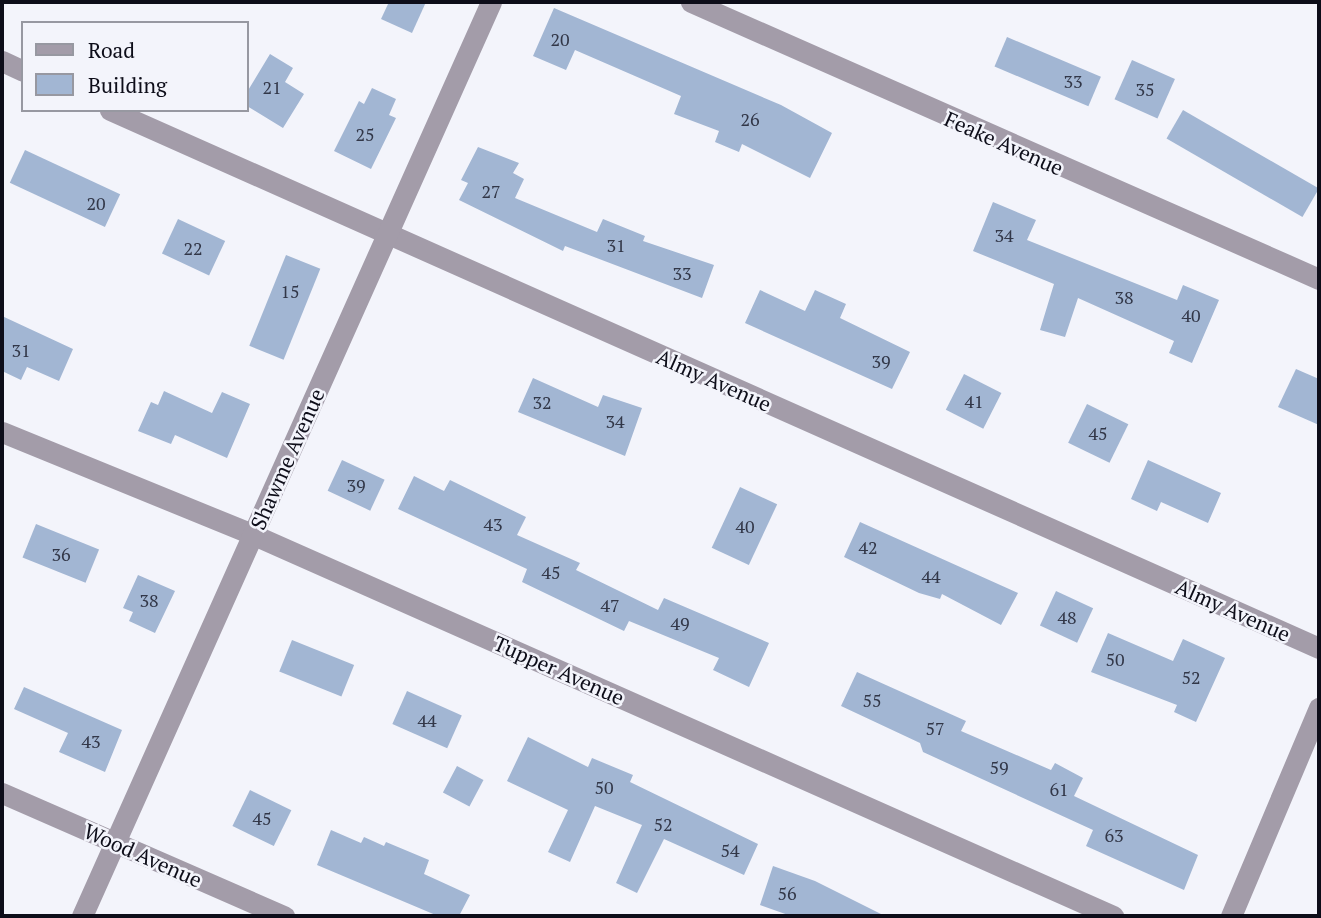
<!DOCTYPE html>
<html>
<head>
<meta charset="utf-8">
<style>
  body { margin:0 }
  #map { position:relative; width:1321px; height:918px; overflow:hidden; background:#f3f4fb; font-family:"PT Serif",serif }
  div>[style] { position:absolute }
  .building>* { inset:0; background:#a2b6d3; transform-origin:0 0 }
  .minor>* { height:21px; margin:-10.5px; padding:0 10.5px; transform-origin:10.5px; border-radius:10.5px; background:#a39ca9 }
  span { translate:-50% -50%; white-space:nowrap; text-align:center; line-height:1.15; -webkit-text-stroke:5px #f3f4fb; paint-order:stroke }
  .number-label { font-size:18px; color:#323748 }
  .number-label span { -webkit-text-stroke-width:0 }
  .street-label { font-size:21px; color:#0d0d19 }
  .frame { position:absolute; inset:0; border:4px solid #0d0d19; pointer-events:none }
  .legend { position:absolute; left:21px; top:21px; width:228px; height:91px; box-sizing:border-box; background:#f3f4fb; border:2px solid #9798a1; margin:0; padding:9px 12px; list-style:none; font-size:21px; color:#0d0d19 }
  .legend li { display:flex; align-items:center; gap:14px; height:35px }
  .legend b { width:35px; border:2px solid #9798a1 }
</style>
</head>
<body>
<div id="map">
  <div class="building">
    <div style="clip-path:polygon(389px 2px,426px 2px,412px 33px,381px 19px)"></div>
    <div style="clip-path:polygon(554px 8px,781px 105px,832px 133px,810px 178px,742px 144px,739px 152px,715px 142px,719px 131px,674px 114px,681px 96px,575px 50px,566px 70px,533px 56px)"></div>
    <div style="left:1007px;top:37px;width:102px;height:32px;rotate:23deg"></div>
    <div style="clip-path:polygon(270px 54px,293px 68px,285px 82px,304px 94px,283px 128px,247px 106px,247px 92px)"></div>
    <div style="left:1132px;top:60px;width:47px;height:43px;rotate:24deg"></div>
    <div style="clip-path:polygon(372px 88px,396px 99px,389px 115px,396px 118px,371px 169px,334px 151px,359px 101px,364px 104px)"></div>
    <div style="left:1183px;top:110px;width:157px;height:33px;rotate:30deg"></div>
    <div style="clip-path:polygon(478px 147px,519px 163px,513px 173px,524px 179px,515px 198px,597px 232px,603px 219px,645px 236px,643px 241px,714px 265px,702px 298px,565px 246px,563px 251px,459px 200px,468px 183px,461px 180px)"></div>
    <div style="left:25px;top:150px;width:105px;height:36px;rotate:25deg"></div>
    <div style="clip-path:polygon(993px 202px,1036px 220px,1027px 240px,1177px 300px,1183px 285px,1219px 300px,1192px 363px,1169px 353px,1174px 341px,1078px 298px,1065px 337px,1040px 330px,1054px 284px,973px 251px)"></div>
    <div style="left:178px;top:219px;width:52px;height:38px;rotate:25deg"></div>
    <div style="left:286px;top:255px;width:37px;height:98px;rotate:22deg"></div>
    <div style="clip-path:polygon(760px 290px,805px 311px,815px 290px,846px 304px,840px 318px,910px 352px,892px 389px,745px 323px)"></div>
    <div style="clip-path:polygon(2px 316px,73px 349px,59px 381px,27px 367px,21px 380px,2px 371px)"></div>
    <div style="clip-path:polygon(1296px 369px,1319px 379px,1319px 425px,1278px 407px)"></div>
    <div style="left:964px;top:374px;width:42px;height:40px;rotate:27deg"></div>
    <div style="clip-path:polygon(533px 378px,598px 407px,603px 395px,642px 408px,625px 456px,518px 412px)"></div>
    <div style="clip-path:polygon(164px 391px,212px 413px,222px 392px,250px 404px,227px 458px,175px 435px,171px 444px,138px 431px,151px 402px,158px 405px)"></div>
    <div style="left:1087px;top:404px;width:46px;height:43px;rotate:26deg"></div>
    <div style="left:342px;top:460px;width:47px;height:34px;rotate:25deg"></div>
    <div style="clip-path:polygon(1148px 460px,1221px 493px,1208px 523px,1161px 502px,1157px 511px,1131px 499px)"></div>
    <div style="clip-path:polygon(414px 476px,444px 491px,450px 480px,526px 517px,517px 535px,580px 563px,576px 570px,658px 610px,664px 598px,769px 643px,749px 687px,713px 670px,719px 658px,629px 621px,624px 631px,522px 582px,527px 569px,398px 509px)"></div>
    <div style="left:740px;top:487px;width:41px;height:67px;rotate:25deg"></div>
    <div style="clip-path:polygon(860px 522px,1018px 593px,1001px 625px,942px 594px,940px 599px,919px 593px,844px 557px)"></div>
    <div style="left:36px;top:524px;width:68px;height:36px;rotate:22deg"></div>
    <div style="clip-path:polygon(138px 575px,175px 591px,155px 633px,129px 621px,133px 612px,123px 608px)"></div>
    <div style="left:1056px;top:591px;width:41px;height:38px;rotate:25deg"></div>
    <div style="clip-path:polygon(1108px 633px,1173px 661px,1183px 639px,1225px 658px,1196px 722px,1174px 712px,1177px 705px,1091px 672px)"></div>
    <div style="left:292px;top:640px;width:67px;height:34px;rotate:22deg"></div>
    <div style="clip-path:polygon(857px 672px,966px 721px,961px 731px,1051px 770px,1055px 763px,1083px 778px,1074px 796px,1198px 855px,1184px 890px,1086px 846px,1093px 830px,923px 752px,920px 743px,841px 706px)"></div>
    <div style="clip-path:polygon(24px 687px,122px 730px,105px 772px,59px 752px,68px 733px,14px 709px)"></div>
    <div style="left:407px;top:691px;width:60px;height:36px;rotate:24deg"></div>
    <div style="clip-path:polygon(528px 737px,588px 767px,592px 758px,633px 775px,630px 782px,758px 844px,744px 875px,664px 839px,637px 893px,616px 883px,642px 825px,595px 806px,570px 862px,548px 852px,568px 810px,507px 781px)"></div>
    <div style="left:457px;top:766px;width:30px;height:30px;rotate:28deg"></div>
    <div style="left:250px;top:790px;width:46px;height:40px;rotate:26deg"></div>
    <div style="clip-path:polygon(331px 830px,361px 843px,364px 837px,384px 846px,386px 842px,429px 860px,424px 874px,470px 895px,459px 916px,438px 916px,317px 865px)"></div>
    <div style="clip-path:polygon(773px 866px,815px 881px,885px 916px,791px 916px,760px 905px)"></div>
  </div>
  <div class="minor">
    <div style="left:691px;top:2px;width:686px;rotate:23.8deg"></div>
    <div style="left:2px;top:61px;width:23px;rotate:25deg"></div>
    <div style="left:110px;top:110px;width:1323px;rotate:23.99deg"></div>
    <div style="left:2px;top:432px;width:272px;rotate:22.2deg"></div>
    <div style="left:254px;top:535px;width:940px;rotate:23.92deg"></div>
    <div style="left:2px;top:793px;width:308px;rotate:23.6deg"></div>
    <div style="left:82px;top:916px;width:1001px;rotate:-65.89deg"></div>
    <div style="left:1231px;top:916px;width:226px;rotate:-67.1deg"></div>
  </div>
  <div class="number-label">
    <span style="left:560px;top:39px">20</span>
    <span style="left:1073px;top:81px">33</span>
    <span style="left:272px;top:87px">21</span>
    <span style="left:1145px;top:89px">35</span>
    <span style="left:750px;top:119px">26</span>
    <span style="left:365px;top:134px">25</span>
    <span style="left:491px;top:191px">27</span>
    <span style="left:96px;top:203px">20</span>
    <span style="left:1004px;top:235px">34</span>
    <span style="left:616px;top:245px">31</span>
    <span style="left:193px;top:248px">22</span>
    <span style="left:682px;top:273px">33</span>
    <span style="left:290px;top:291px">15</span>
    <span style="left:1124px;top:297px">38</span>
    <span style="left:1191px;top:315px">40</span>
    <span style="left:21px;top:350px">31</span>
    <span style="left:881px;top:361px">39</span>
    <span style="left:974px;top:401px">41</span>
    <span style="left:542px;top:402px">32</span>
    <span style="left:615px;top:421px">34</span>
    <span style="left:1098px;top:433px">45</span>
    <span style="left:356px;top:485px">39</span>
    <span style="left:493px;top:524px">43</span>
    <span style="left:745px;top:526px">40</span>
    <span style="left:868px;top:547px">42</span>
    <span style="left:61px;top:554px">36</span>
    <span style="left:551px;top:572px">45</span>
    <span style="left:931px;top:576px">44</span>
    <span style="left:149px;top:600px">38</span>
    <span style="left:610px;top:605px">47</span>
    <span style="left:1067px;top:617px">48</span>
    <span style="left:680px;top:623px">49</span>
    <span style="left:1115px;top:659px">50</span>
    <span style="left:1191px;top:677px">52</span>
    <span style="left:872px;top:700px">55</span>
    <span style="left:427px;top:720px">44</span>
    <span style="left:935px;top:728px">57</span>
    <span style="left:91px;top:741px">43</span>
    <span style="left:999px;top:767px">59</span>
    <span style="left:604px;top:787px">50</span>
    <span style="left:1059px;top:789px">61</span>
    <span style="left:262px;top:818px">45</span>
    <span style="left:663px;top:824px">52</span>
    <span style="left:1114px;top:835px">63</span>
    <span style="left:730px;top:850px">54</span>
    <span style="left:787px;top:893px">56</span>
  </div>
  <div class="street-label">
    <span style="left:1004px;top:143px;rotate:24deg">Feake Avenue</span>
    <span style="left:714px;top:380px;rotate:24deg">Almy Avenue</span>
    <span style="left:287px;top:459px;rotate:-66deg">Shawme Avenue</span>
    <span style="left:1233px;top:610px;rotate:24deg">Almy Avenue</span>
    <span style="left:559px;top:670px;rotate:24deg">Tupper Avenue</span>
    <span style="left:143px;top:855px;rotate:24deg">Wood Avenue</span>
  </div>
  <div class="frame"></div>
  <ul class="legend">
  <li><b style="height:9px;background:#a39ca9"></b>Road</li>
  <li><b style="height:19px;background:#a2b6d3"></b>Building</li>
  </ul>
</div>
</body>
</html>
